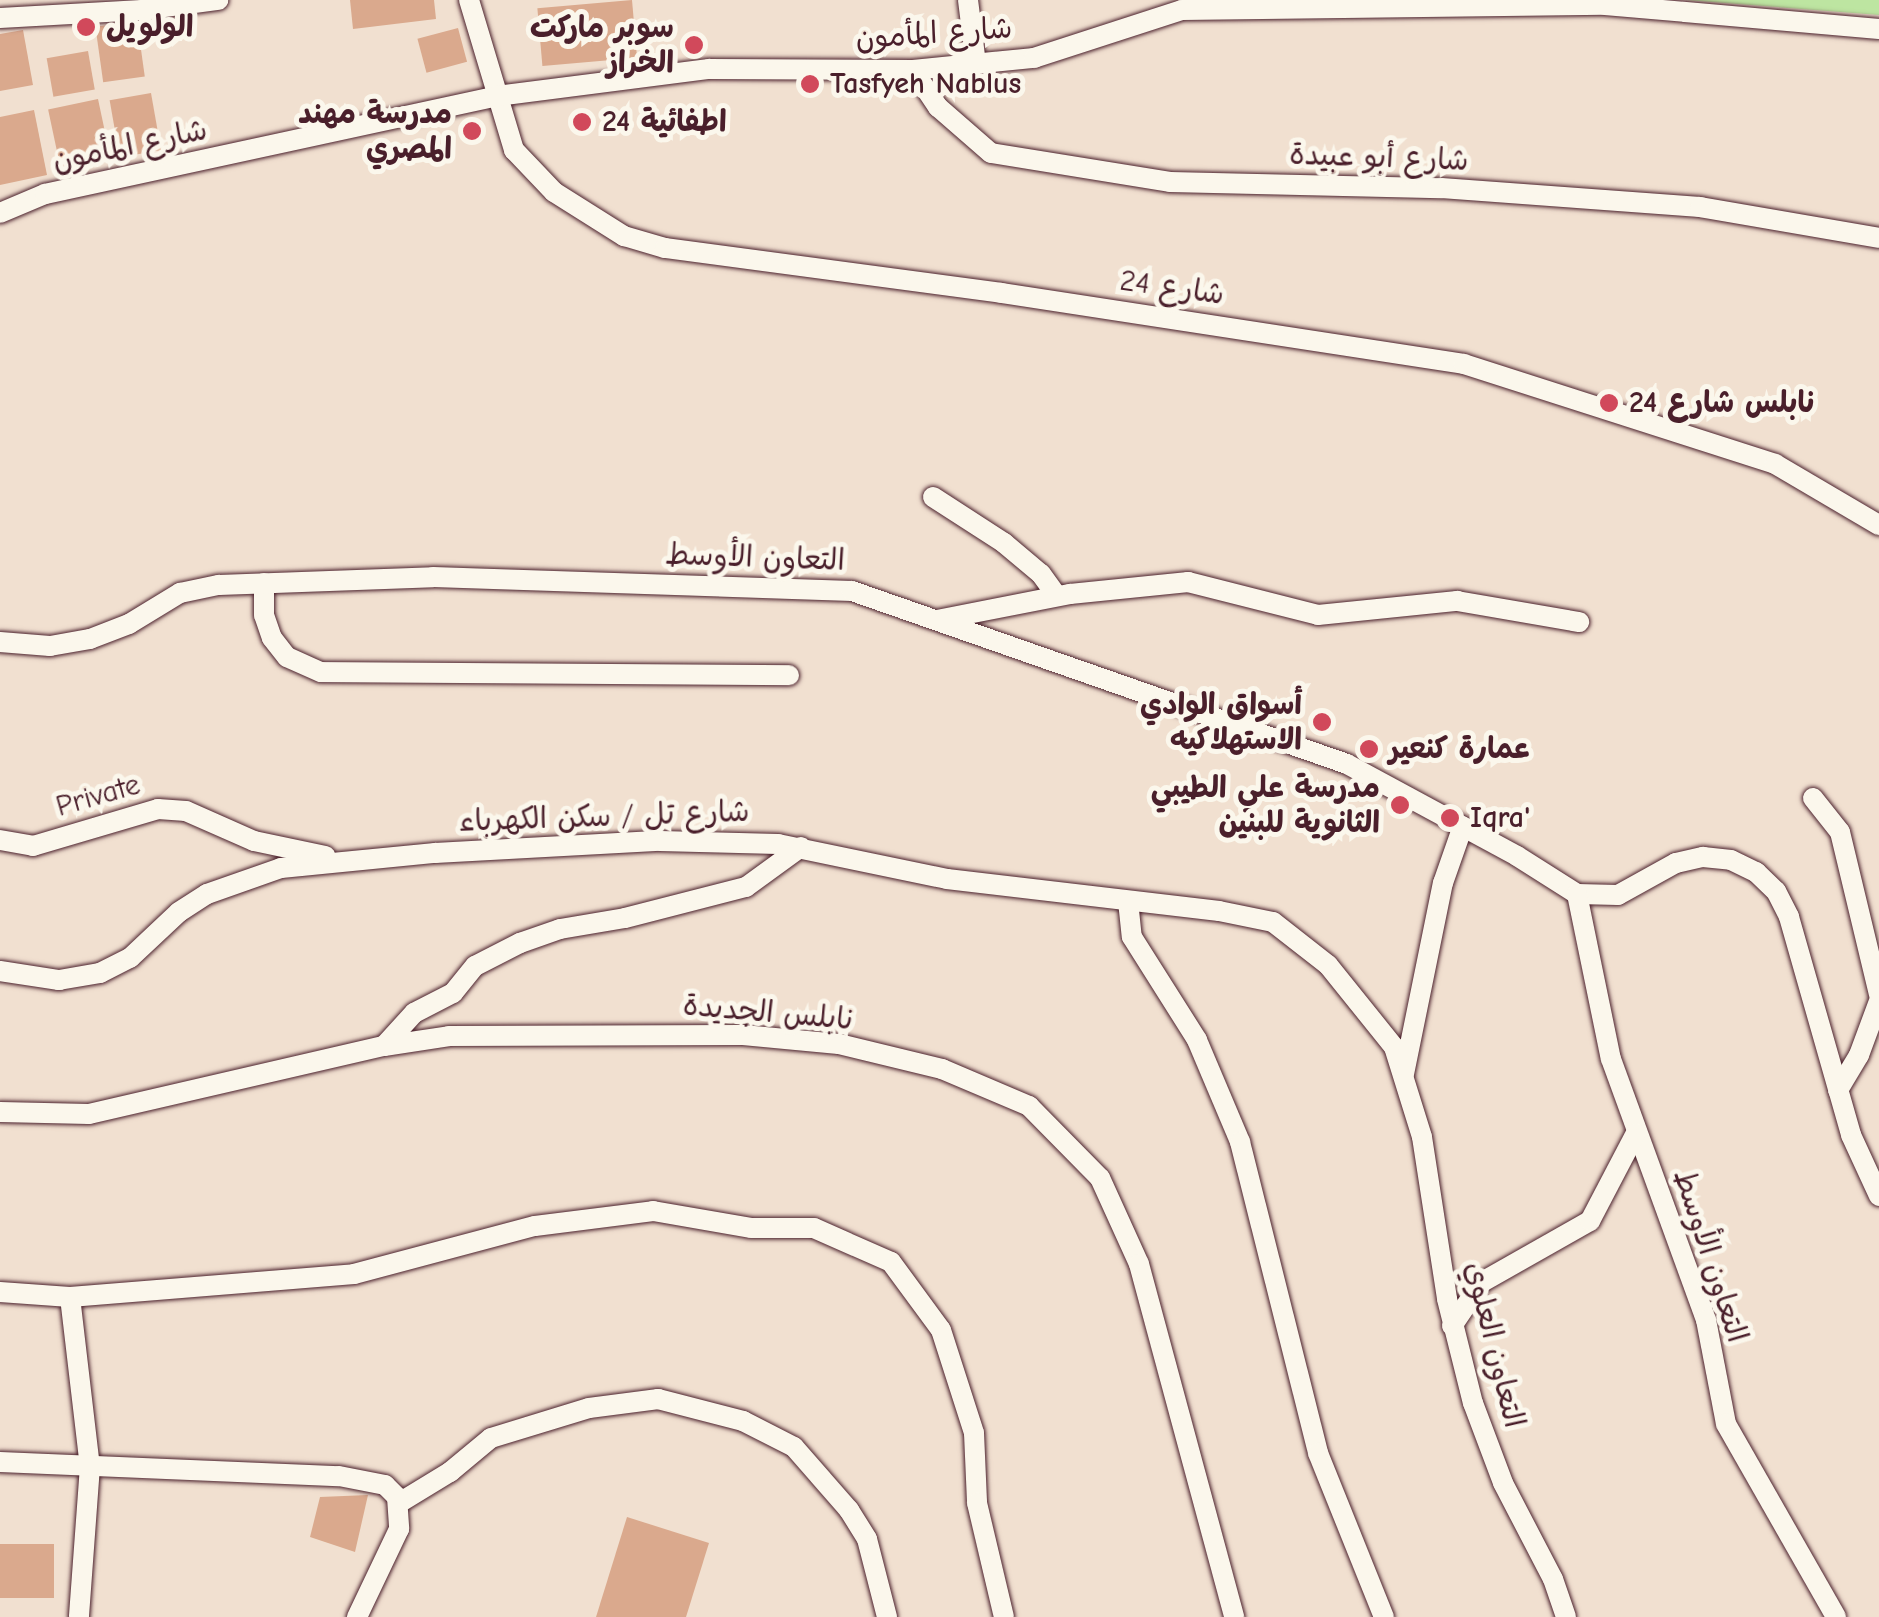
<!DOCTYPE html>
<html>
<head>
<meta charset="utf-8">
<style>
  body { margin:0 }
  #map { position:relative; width:1879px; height:1617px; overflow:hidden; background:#f1e0d0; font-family:"Comic Neue","Playpen Sans Arabic",sans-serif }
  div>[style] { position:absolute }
  .green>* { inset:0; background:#bde5a1 }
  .building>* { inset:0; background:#daa98d; transform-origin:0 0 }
  .roads { filter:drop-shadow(0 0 2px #4a1f2b) drop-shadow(0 0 2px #4a1f2b) }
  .street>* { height:20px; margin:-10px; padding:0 10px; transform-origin:10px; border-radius:10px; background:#fbf7ec }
  .dots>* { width:28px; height:28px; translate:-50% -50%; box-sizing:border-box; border:5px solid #fbf7ec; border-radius:50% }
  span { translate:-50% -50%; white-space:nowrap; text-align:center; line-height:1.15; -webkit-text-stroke:10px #fbf7ec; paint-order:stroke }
  .poi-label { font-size:30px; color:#4a1f2b; font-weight:700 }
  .left { translate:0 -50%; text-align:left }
  .right { translate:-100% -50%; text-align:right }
  .street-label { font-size:30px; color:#4a1f2b }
</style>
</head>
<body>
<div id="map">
  <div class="green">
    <div style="clip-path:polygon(1685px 0,1879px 0,1879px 15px)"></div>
  </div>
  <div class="building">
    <div style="clip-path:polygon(350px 0,434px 0,436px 19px,353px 29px)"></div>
    <div style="left:632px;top:0;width:58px;height:95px;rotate:85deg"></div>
    <div style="left:137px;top:21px;width:56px;height:42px;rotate:82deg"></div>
    <div style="left:458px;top:28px;width:35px;height:42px;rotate:75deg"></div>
    <div style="clip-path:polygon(23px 30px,33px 85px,0 91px,0 34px)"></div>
    <div style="left:88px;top:51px;width:39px;height:42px;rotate:80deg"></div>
    <div style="left:151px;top:93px;width:58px;height:42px;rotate:80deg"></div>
    <div style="left:98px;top:99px;width:60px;height:51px;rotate:78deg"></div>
    <div style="clip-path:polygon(34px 110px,47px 175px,0 185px,0 117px)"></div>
    <div style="clip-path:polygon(368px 1495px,355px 1552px,310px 1537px,320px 1497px)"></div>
    <div style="clip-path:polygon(627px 1517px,709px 1543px,686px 1617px,596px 1617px)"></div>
    <div style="left:0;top:1544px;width:54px;height:54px"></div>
  </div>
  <div class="roads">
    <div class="street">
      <div style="left:469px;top:0;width:157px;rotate:73.3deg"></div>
      <div style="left:514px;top:150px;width:58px;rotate:46.4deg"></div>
      <div style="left:554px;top:192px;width:83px;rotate:32.2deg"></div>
      <div style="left:624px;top:236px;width:43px;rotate:16.3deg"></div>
      <div style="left:665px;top:248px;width:339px;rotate:7.6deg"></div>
      <div style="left:1001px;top:293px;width:468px;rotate:8.7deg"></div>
      <div style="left:1464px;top:364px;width:327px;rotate:17.8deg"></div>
      <div style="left:1775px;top:464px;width:121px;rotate:30.4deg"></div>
      <div style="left:968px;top:0;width:64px;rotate:82.9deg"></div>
      <div style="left:0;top:18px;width:142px;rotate:-3.2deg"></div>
      <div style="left:142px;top:10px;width:77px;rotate:-7.5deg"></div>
      <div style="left:913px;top:70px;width:45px;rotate:56deg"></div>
      <div style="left:938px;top:107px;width:70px;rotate:41deg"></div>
      <div style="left:991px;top:153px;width:181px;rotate:9.2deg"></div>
      <div style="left:1170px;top:182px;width:271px;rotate:1.3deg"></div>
      <div style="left:1441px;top:188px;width:260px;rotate:4.2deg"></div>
      <div style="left:1700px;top:207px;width:182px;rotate:9.8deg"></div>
      <div style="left:0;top:213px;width:49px;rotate:-22.9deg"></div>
      <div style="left:45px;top:194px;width:463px;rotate:-12.2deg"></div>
      <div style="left:497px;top:96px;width:214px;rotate:-7.3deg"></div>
      <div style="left:709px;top:69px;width:204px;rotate:0.3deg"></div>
      <div style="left:913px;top:70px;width:122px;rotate:-5.7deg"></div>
      <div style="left:1034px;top:58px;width:156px;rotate:-18deg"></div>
      <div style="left:1182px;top:10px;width:423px;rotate:-0.7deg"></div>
      <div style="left:1605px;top:5px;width:275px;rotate:5deg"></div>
      <div style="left:933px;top:497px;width:85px;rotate:32.9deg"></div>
      <div style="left:1004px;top:543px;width:48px;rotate:40deg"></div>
      <div style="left:1041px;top:574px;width:27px;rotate:54deg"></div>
      <div style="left:264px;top:583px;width:32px;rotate:90deg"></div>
      <div style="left:264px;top:615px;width:24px;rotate:71deg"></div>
      <div style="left:272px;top:638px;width:24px;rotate:52deg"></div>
      <div style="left:287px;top:657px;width:37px;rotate:24deg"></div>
      <div style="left:321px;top:672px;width:468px;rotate:0.4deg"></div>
      <div style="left:937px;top:620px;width:136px;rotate:-11.1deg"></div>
      <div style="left:1070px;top:594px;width:119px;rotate:-5.8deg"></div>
      <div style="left:1188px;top:582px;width:134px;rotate:14.2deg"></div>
      <div style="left:1318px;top:615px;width:140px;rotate:-5.8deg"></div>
      <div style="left:1457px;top:601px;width:124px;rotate:9.8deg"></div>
      <div style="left:0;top:642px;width:50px;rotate:4.6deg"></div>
      <div style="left:50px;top:646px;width:41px;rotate:-9.9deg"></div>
      <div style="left:90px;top:639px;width:42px;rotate:-21deg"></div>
      <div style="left:129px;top:624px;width:60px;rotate:-31.3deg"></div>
      <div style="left:180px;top:593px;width:40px;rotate:-12deg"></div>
      <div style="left:219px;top:585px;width:214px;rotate:-2.1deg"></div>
      <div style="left:433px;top:577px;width:419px;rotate:1.9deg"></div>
      <div style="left:852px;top:591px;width:524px;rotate:19.26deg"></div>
      <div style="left:1347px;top:764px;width:193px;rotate:28.4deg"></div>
      <div style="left:1517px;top:856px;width:71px;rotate:32.3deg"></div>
      <div style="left:1577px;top:894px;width:41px;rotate:1.4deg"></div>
      <div style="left:1618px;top:895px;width:66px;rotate:-28.9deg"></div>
      <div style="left:1676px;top:863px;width:28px;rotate:-13deg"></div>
      <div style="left:1703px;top:857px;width:28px;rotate:6deg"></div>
      <div style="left:1731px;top:860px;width:28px;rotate:26deg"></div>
      <div style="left:1756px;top:872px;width:28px;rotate:44deg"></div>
      <div style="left:1776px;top:891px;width:29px;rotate:63deg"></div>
      <div style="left:1789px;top:917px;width:227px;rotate:74.1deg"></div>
      <div style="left:1851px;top:1135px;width:67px;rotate:65.3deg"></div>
      <div style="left:1813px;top:798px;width:43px;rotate:51.5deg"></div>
      <div style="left:1840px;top:832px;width:167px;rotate:76.5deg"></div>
      <div style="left:0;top:840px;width:34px;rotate:10deg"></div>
      <div style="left:33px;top:846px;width:130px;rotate:-16.5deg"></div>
      <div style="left:158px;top:809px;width:28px;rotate:4deg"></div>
      <div style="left:186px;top:811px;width:74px;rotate:23.8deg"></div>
      <div style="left:254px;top:841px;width:73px;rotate:11.9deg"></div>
      <div style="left:1577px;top:894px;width:168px;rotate:78.4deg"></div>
      <div style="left:1611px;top:1059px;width:278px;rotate:70deg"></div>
      <div style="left:1706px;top:1320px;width:106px;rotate:79.1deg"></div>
      <div style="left:1726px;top:1424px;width:222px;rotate:60.3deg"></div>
      <div style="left:1128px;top:901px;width:36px;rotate:84deg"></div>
      <div style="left:1132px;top:937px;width:122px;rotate:57.7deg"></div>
      <div style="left:1197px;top:1040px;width:111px;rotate:67.1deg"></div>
      <div style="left:1240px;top:1142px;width:321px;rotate:75.9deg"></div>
      <div style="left:1318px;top:1453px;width:177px;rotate:68.1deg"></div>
      <div style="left:0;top:971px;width:60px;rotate:8.7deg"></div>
      <div style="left:59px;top:980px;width:42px;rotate:-9.7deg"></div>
      <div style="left:100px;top:973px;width:34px;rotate:-27deg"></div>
      <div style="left:130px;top:958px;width:67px;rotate:-43.2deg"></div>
      <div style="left:179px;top:912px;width:33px;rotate:-33deg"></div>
      <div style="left:207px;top:894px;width:78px;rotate:-19.4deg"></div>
      <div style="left:281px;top:868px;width:155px;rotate:-5.6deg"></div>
      <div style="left:435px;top:853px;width:225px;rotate:-3.1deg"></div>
      <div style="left:660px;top:841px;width:118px;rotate:1.5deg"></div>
      <div style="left:778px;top:844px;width:173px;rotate:11.7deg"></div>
      <div style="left:947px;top:879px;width:274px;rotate:6.7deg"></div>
      <div style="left:1219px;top:911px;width:55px;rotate:11.5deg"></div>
      <div style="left:1273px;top:922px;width:70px;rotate:38deg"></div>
      <div style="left:1328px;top:965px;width:105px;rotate:51.2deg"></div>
      <div style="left:1394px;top:1047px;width:94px;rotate:72.7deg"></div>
      <div style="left:1422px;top:1137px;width:164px;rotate:81.2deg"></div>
      <div style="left:1447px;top:1299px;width:107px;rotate:76deg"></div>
      <div style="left:1473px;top:1403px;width:85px;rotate:69.4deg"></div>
      <div style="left:1503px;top:1483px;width:108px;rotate:62.5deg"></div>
      <div style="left:1553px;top:1579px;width:40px;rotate:71.1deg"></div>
      <div style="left:384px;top:1046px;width:45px;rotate:-47.7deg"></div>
      <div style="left:414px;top:1013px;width:44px;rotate:-27.1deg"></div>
      <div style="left:453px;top:993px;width:35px;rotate:-51deg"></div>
      <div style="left:475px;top:966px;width:51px;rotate:-27.1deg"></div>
      <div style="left:520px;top:943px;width:42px;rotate:-19.3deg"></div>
      <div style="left:560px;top:929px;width:66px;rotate:-9.6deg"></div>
      <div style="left:625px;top:918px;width:125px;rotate:-14.4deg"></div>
      <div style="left:746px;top:887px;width:68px;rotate:-36deg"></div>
      <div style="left:1404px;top:1074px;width:195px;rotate:-78.5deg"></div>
      <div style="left:1443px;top:883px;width:60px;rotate:-70.7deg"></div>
      <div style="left:1838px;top:1090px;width:41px;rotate:-59deg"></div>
      <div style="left:1859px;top:1055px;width:58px;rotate:-69.7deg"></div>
      <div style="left:0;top:1112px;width:89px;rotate:1.3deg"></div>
      <div style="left:89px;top:1114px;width:303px;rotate:-13deg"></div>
      <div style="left:384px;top:1046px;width:66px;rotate:-8.7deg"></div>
      <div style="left:449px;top:1036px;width:294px;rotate:-0.2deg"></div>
      <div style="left:743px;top:1035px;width:96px;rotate:5.4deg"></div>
      <div style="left:839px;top:1044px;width:106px;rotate:13.6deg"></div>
      <div style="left:942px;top:1069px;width:95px;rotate:23deg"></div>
      <div style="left:1029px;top:1106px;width:101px;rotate:45.4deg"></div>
      <div style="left:1100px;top:1178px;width:94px;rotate:65.6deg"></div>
      <div style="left:1139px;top:1264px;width:366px;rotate:74.9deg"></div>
      <div style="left:0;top:1292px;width:70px;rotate:4.1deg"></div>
      <div style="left:70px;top:1297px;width:285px;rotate:-4.6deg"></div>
      <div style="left:354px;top:1274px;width:187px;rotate:-14.9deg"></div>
      <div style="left:535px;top:1226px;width:119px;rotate:-7.2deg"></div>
      <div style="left:653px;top:1211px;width:99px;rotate:9.8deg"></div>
      <div style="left:751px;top:1228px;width:63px"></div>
      <div style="left:814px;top:1228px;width:84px;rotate:23.8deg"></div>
      <div style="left:891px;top:1262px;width:84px;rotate:53.7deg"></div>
      <div style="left:941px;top:1330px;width:108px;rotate:72.2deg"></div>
      <div style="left:974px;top:1433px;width:70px;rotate:87.5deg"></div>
      <div style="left:977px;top:1503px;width:117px;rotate:76.7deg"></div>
      <div style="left:70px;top:1297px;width:170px;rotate:83.3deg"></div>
      <div style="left:90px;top:1466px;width:151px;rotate:94.2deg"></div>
      <div style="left:1452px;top:1326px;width:53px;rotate:-55.7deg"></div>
      <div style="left:1482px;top:1282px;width:124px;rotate:-29.5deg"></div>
      <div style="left:1590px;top:1221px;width:99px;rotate:-62.4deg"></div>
      <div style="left:0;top:1462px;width:339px;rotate:2.4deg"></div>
      <div style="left:339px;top:1476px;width:47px;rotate:11.1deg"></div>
      <div style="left:385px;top:1485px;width:17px;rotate:45deg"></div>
      <div style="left:397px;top:1497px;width:32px;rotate:86deg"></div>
      <div style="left:399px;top:1529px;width:98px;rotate:115.5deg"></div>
      <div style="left:399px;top:1503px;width:60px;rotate:-31.3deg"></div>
      <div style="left:450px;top:1472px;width:53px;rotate:-39.7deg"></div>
      <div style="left:491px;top:1438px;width:102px;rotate:-17deg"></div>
      <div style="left:589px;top:1408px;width:70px;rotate:-7.4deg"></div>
      <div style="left:658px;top:1399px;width:88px;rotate:14.5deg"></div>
      <div style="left:743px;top:1421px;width:57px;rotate:27deg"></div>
      <div style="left:794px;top:1447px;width:84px;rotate:48.9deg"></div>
      <div style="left:849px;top:1510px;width:34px;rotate:58deg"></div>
      <div style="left:867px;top:1539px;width:81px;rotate:75.6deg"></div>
    </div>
  </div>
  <div class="dots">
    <div style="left:86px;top:27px;background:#d1495b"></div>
    <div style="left:694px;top:45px;background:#d1495b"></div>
    <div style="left:810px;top:84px;background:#d1495b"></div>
    <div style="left:582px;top:122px;background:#d1495b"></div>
    <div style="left:472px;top:131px;background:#d1495b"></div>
    <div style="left:1609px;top:403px;background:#d1495b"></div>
    <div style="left:1322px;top:722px;background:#d1495b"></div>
    <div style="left:1369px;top:749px;background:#d1495b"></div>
    <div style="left:1400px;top:805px;background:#d1495b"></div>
    <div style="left:1450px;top:818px;background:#d1495b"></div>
  </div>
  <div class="poi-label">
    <span class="left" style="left:106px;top:27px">الولويل</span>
    <span class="right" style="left:674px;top:45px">سوبر ماركت<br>الخراز</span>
    <span class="left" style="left:830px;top:84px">Tasfyeh Nablus</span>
    <span class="right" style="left:452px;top:131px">مدرسة مهند<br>المصري</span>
    <span class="left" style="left:602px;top:122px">اطفائية 24</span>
    <span class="left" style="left:1629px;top:403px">نابلس شارع 24</span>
    <span class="right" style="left:1302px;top:722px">أسواق الوادي<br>الاستهلاكيه</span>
    <span class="left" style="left:1389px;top:749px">عمارة كنعير</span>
    <span class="right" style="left:1380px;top:805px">مدرسة علي الطيبي<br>الثانوية للبنين</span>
    <span class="left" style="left:1470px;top:818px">Iqra'</span>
  </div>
  <div class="street-label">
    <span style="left:934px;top:34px;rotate:-4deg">شارع المأمون</span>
    <span style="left:130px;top:146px;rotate:-12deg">شارع المأمون</span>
    <span style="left:1379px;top:158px;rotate:2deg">شارع أبو عبيدة</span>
    <span style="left:1172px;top:288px;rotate:8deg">شارع 24</span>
    <span style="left:755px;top:558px;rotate:2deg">التعاون الأوسط</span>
    <span style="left:98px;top:796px;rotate:-16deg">Private</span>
    <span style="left:604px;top:817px;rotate:-2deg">شارع تل / سكن الكهرباء</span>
    <span style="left:768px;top:1013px;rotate:5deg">نابلس الجديدة</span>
    <span style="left:1710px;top:1256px;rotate:72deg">التعاون الأوسط</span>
    <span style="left:1494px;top:1345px;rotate:76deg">التعاون العلوي</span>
  </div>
</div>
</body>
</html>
